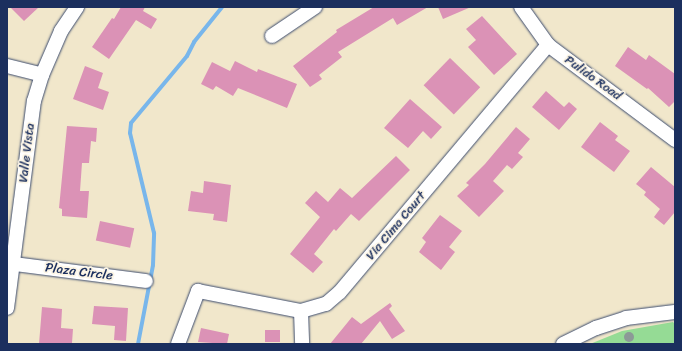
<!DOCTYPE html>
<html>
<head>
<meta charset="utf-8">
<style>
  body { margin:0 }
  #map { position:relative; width:682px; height:351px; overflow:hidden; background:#f1e7cb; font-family:Sriracha,sans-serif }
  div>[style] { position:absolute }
  .green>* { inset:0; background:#95db95 }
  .stream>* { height:4px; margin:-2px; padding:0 2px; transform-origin:2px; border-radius:2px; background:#78b6eb }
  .building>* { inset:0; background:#db92b6; transform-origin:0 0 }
  .roads { filter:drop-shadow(0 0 1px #3b4b6e) drop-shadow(0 0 1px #3b4b6e) }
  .minor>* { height:14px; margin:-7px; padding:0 7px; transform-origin:7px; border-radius:7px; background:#fff }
  .trees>* { width:10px; height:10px; margin:-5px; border-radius:50%; background:#8c9997 }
  span { translate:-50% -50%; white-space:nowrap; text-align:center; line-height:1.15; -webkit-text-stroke:3.5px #fcf5e5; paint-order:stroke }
  .street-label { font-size:13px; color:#1b2f5e }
  .frame { position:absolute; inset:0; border:8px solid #1b2f5e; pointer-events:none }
</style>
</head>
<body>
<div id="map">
  <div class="green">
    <div style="clip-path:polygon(673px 322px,675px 324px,675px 344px,590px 344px,622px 331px)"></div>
  </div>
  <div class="stream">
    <div style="left:138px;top:344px;width:80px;rotate:-79.2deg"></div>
    <div style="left:153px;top:265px;width:32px;rotate:-88deg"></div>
    <div style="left:154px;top:233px;width:103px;rotate:-103.5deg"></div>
    <div style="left:130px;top:133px;width:10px;rotate:-84deg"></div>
    <div style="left:131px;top:123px;width:87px;rotate:-50.1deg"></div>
    <div style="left:187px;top:56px;width:16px;rotate:-63deg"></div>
    <div style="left:194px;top:42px;width:45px;rotate:-51.3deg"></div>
  </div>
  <div class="building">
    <div style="clip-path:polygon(10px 7px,39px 7px,24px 21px)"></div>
    <div style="clip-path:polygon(121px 7px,145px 7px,143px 11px,157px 19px,151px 29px,136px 20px,109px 59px,92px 47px,112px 18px,114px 19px)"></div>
    <div style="clip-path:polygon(374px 7px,428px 7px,397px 25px,393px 18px,338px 52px,342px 57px,319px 75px,322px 79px,310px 87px,293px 66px,337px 32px,336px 30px)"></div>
    <div style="clip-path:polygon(438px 7px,471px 7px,443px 19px)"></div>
    <div style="clip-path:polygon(482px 16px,517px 54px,494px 75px,468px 47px,476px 40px,466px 29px)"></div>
    <div style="clip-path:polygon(628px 47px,646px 60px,649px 55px,675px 74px,675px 101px,669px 107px,648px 88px,647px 89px,615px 66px)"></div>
    <div style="left:450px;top:58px;width:42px;height:38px;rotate:44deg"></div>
    <div style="clip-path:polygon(235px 61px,257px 72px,258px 69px,297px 84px,287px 108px,238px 88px,233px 96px,216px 86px,213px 90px,201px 84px,212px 62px,230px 71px)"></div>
    <div style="clip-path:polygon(85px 66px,103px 73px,98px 88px,109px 92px,103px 110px,73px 99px)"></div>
    <div style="clip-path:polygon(546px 91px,564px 107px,569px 102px,577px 109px,559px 130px,532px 107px)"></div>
    <div style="clip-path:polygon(410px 99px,442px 127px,431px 139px,423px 131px,408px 148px,384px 128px)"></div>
    <div style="clip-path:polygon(600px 122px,618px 136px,615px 140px,630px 151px,614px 172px,581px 147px)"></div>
    <div style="clip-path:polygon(67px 126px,97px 128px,96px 142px,91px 141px,89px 163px,82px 163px,80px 191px,89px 191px,87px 218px,62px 216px,62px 209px,59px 208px)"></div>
    <div style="clip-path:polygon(516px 127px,530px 139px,518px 153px,523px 157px,512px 169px,507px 165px,493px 181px,504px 191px,479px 217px,457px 196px,469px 185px,466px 183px,485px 164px)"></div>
    <div style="clip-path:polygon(396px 156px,410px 170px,359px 221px,351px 214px,336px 231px,334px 229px,314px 254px,323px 262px,313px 273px,290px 254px,320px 217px,305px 203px,316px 191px,328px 202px,340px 188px,352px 198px)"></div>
    <div style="clip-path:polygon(651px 167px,675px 187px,675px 212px,664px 225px,654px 217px,660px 209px,644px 195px,646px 192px,636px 184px)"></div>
    <div style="clip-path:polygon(204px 181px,231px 185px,227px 222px,213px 220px,214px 214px,188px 211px,191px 191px,203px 193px)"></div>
    <div style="clip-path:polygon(440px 215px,462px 231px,449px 247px,455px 252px,441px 270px,419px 252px,426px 242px,422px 238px)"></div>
    <div style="left:100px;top:221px;width:35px;height:20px;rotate:12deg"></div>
    <div style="clip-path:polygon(390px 303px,392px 306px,389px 309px,405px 331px,392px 339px,380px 321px,361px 344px,330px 344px,352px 317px,361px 324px)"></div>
    <div style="clip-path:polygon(94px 306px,128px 308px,126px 341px,114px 340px,115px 326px,92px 324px)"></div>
    <div style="clip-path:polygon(42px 307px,62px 309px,61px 328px,73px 329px,72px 343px,39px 344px)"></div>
    <div style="clip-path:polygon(201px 328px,229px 334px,227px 344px,198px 342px)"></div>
    <div style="left:265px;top:330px;width:15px;height:12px"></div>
  </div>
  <div class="roads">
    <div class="minor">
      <div style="left:521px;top:7px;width:47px;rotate:54.6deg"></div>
      <div style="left:548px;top:45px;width:159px;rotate:36.8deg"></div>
      <div style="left:272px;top:36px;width:52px;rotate:-34deg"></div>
      <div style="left:7px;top:66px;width:36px;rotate:14deg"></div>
      <div style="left:7px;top:263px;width:140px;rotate:7.4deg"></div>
      <div style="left:7px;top:308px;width:209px;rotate:-82.6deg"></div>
      <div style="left:34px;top:101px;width:27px;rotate:-73deg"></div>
      <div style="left:42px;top:75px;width:48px;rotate:-66.6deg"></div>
      <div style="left:61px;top:31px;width:29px;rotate:-56deg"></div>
      <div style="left:301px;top:311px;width:33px;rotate:88deg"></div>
      <div style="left:178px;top:344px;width:57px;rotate:-69.3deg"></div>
      <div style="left:198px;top:291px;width:105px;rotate:11deg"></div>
      <div style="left:301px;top:311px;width:26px;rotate:-16deg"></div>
      <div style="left:326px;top:304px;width:18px;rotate:-41deg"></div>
      <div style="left:340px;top:292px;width:323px;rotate:-49.9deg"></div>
      <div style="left:563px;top:344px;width:37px;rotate:-26deg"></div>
      <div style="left:596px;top:328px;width:32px;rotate:-18deg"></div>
      <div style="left:626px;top:318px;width:49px;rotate:-7deg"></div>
    </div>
  </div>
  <div class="trees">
    <div style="left:629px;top:337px"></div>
  </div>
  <div class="street-label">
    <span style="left:593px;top:78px;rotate:36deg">Pulido Road</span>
    <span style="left:27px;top:153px;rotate:-83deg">Valle Vista</span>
    <span style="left:396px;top:226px;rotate:-50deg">Via Cima Court</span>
    <span style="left:79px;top:272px;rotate:7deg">Plaza Circle</span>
  </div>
  <div class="frame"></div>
</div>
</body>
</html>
